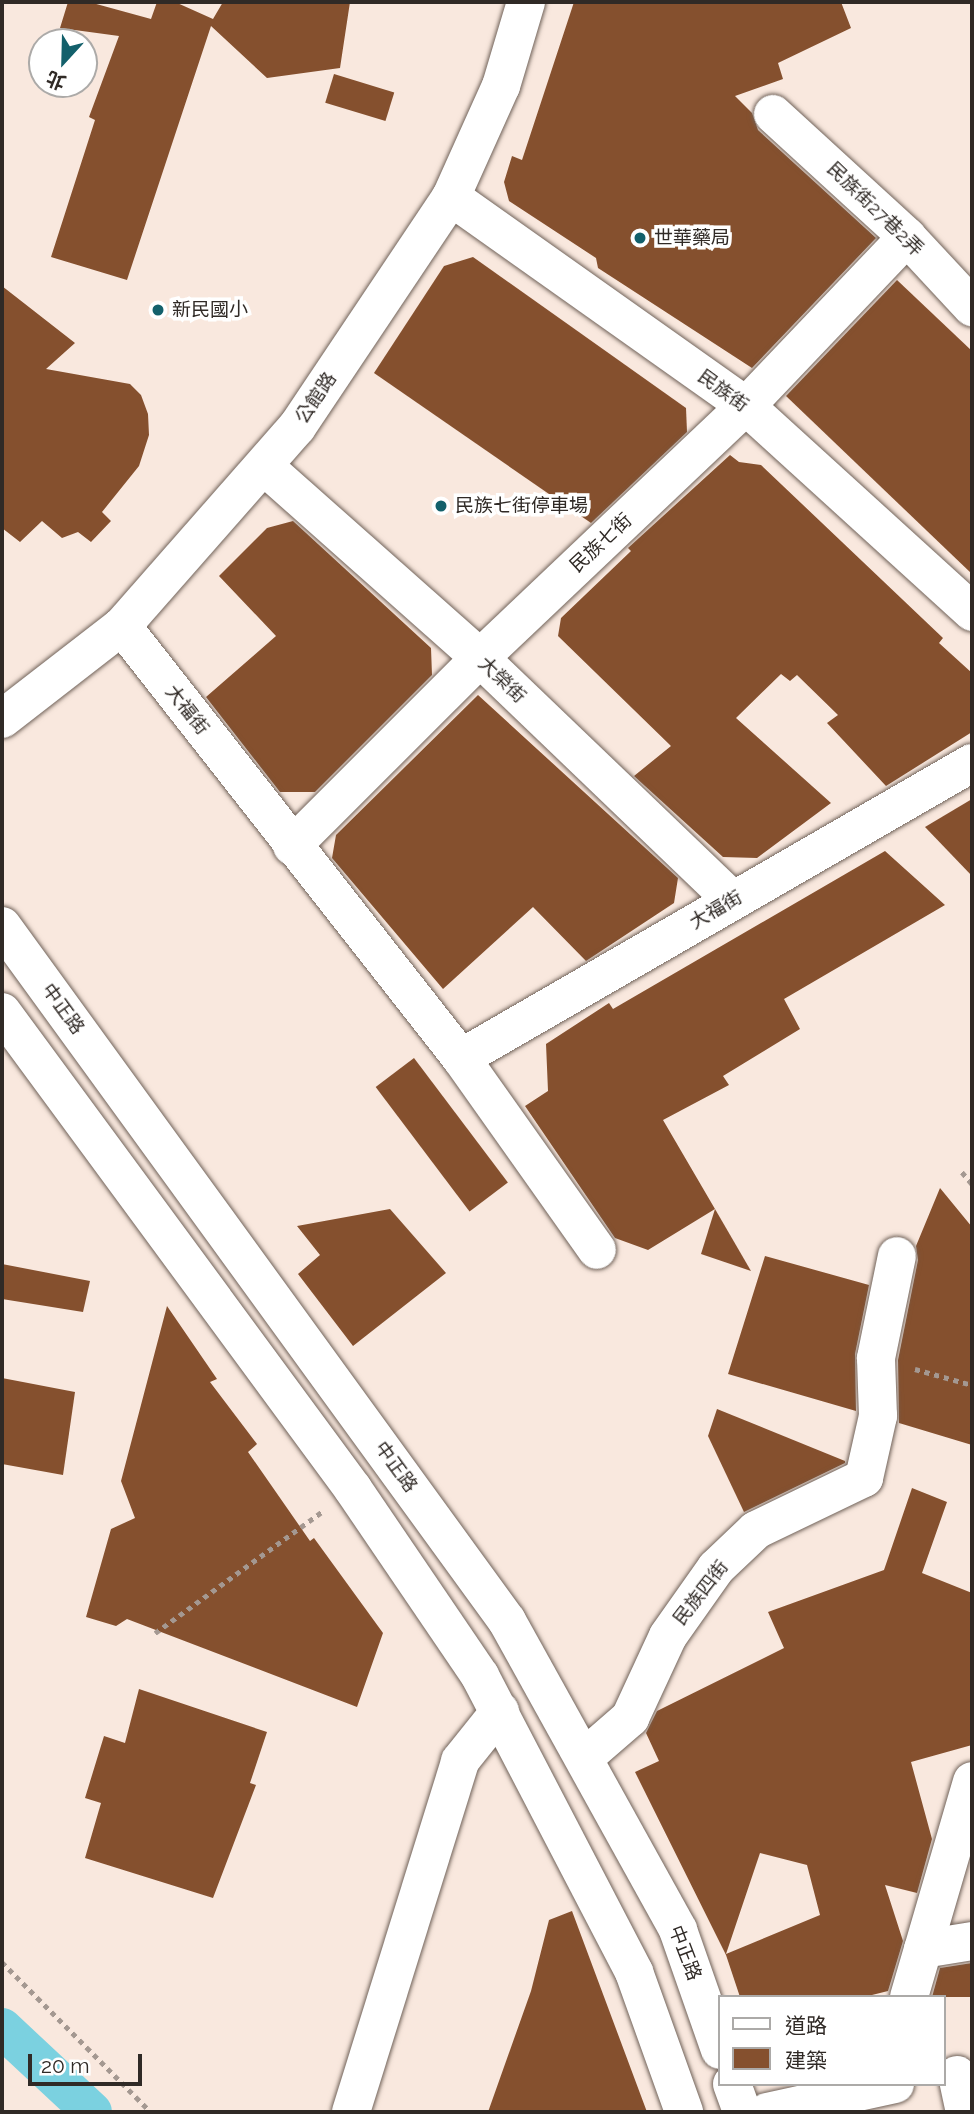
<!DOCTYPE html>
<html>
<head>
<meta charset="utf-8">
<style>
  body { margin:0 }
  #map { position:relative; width:974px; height:2114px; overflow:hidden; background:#f9e8de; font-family:Raleway,"Noto Sans TC",sans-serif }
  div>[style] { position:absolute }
  .canal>* { height:40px; margin:-20px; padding:0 20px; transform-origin:20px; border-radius:20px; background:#7bd1e0 }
  .building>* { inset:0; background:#85502e; transform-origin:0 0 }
  .path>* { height:4.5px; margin-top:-2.25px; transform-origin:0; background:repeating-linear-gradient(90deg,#a49891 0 5px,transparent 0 10px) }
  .roads { filter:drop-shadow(0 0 2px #706259) drop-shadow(0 0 2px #706259) }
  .minor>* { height:38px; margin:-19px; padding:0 19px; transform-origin:19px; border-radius:19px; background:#fff }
  .major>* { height:38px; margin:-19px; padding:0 19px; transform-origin:19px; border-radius:19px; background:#fff }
  .dots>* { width:19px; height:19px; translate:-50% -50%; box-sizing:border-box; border:4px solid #fff; border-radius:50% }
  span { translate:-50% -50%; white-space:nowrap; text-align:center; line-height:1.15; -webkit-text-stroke:7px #fff; paint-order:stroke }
  .street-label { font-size:19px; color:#302a26 }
  .poi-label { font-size:19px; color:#302a26 }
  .left { translate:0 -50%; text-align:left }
  .frame { position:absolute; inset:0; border:4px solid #302a26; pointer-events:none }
  .legend { position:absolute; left:718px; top:1995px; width:228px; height:91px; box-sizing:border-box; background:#fff; border:2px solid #acaaa8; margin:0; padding:9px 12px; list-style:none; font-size:21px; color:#302a26 }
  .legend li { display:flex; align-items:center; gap:14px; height:35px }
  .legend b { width:35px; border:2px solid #acaaa8 }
  .north { position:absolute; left:28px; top:28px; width:70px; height:70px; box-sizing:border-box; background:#fff; border:2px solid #acaaa8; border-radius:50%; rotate:202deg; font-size:19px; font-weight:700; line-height:28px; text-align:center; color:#302a26 }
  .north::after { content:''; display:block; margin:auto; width:24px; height:32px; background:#13606b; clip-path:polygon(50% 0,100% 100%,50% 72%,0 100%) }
  .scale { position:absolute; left:28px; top:2054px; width:114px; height:32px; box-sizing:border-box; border:4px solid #302a26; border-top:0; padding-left:9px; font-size:21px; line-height:24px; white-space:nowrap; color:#302a26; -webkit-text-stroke:5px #fff; paint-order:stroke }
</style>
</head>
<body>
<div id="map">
  <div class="canal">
    <div style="left:2px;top:2028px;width:123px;rotate:43deg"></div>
  </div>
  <div class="building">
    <div style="clip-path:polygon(68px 2px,89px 2px,151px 19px,157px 2px,175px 2px,213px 19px,223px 2px,350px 2px,340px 68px,267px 78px,211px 26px,127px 280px,51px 257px,95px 120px,89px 117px,119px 36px,60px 28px)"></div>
    <div style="clip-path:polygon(574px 2px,841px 2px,851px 28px,778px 63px,783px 79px,735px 96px,752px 113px,758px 130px,876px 238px,752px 368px,598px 268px,596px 258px,509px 201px,504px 182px,512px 156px,522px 160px)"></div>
    <div style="left:334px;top:74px;width:63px;height:30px;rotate:17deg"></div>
    <div style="clip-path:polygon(473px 257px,686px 408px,687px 432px,591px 523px,374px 373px,444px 266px)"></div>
    <div style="clip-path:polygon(897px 280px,972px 351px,972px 574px,786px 396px)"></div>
    <div style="clip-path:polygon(2px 286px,75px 343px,46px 369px,130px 384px,141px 395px,148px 414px,149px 435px,139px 466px,102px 512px,111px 521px,91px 542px,78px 532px,62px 538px,42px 521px,20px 542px,2px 528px)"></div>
    <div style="clip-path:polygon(730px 455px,739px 462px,761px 465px,943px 638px,939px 643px,972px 673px,972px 732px,886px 786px,827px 723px,838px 715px,797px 675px,790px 681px,781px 674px,736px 718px,831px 803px,757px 858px,723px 857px,634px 776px,671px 746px,558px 636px,561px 618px,631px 551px,628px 548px)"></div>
    <div style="clip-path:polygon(293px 521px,431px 648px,432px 675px,315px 792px,280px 792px,206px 697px,276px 636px,219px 576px,267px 528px)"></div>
    <div style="clip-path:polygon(478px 695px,678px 878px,674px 903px,586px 961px,533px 907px,443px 989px,332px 858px,336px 835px)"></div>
    <div style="clip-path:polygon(972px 799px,972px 876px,925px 827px)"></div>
    <div style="clip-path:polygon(885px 851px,945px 905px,784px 999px,800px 1029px,723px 1076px,729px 1085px,663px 1120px,715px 1209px,648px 1250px,615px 1238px,525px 1106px,548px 1091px,546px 1044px,609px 1003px,613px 1009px)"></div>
    <div style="left:414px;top:1058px;width:156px;height:48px;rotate:53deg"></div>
    <div style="clip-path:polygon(940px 1188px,972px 1227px,972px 1445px,899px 1423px,898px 1360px,918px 1260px,916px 1246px)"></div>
    <div style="clip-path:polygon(390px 1209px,446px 1273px,353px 1346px,298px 1274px,320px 1255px,297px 1226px)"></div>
    <div style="clip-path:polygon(715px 1209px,751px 1271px,701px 1254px)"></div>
    <div style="clip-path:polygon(765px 1256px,869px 1285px,855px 1354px,856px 1411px,728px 1374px)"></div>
    <div style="clip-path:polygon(2px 1264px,90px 1281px,83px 1312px,2px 1299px)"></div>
    <div style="clip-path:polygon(167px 1306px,217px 1379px,210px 1382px,257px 1444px,248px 1452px,310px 1541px,314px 1538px,383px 1633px,357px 1707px,127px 1619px,116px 1626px,86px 1617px,111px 1529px,135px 1518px,121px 1481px)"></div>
    <div style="clip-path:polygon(2px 1378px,75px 1392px,63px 1475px,2px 1464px)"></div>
    <div style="clip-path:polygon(717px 1409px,845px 1461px,845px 1463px,744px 1512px,708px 1436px)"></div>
    <div style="clip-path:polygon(evenodd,912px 1488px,947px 1502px,922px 1573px,972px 1593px,972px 1745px,911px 1762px,932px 1839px,917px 1893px,885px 1885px,903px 1941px,888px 1991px,864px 1997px,740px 1997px,726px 1955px,635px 1772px,659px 1761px,646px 1733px,657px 1711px,784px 1648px,768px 1612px,884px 1570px,912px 1488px,760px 1853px,807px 1865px,820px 1915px,726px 1954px,760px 1853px)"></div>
    <div style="clip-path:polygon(139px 1689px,267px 1732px,250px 1783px,256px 1785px,213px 1898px,85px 1858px,101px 1803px,85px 1798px,104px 1736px,125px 1743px)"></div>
    <div style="clip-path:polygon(572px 1911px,647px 2112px,488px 2112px,531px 1991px,549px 1920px)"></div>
    <div style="clip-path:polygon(972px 1963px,972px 1997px,932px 1997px,940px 1968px)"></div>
  </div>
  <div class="path">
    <div style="left:962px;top:1172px;width:16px;rotate:50deg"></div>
    <div style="left:915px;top:1369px;width:59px;rotate:15.7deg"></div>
    <div style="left:155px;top:1633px;width:209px;rotate:-36deg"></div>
    <div style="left:2px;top:1962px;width:211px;rotate:45.2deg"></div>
  </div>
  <div class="roads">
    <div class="minor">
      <div style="left:773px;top:114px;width:182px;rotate:42.5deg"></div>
      <div style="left:907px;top:237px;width:96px;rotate:47.1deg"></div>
      <div style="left:451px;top:197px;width:362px;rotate:35.3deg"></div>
      <div style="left:746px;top:406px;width:306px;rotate:42.3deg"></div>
      <div style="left:265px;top:467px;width:288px;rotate:41.6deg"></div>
      <div style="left:480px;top:658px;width:349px;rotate:43.8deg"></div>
      <div style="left:122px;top:626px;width:549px;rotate:51.88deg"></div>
      <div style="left:461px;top:1058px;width:235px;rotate:54.7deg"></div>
      <div style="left:2px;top:719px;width:152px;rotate:-37.8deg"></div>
      <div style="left:122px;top:626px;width:265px;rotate:-48.7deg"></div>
      <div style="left:297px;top:427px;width:277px;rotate:-56.2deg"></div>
      <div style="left:451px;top:197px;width:122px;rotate:-65.8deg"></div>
      <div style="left:501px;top:86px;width:88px;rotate:-73.4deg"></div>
      <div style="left:292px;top:846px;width:266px;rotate:-45deg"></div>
      <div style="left:480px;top:658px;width:366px;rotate:-43.5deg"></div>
      <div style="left:746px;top:406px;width:233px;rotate:-46.4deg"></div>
      <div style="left:461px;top:1058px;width:590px;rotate:-30deg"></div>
      <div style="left:585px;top:1757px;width:60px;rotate:-40.9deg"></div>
      <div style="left:630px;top:1718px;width:90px;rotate:-65.1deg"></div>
      <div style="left:668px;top:1636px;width:83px;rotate:-54.8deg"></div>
      <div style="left:716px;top:1568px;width:55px;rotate:-43.5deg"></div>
      <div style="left:756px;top:1530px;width:120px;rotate:-25.7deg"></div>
      <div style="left:864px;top:1478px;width:64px;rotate:-77.3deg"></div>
      <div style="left:878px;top:1416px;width:58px;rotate:-92deg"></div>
      <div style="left:876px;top:1358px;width:104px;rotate:-78.4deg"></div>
      <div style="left:923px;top:1949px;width:50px;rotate:-9.3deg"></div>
      <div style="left:909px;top:1997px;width:225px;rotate:-73.7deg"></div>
      <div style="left:957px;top:2075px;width:38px;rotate:78deg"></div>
      <div style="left:351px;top:2112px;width:368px;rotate:-72.7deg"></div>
      <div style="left:460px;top:1761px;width:64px;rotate:-51.3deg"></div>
      <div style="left:767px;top:2112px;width:131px;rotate:-12.3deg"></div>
    </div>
    <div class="major">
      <div style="left:2px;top:926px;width:859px;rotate:54deg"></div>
      <div style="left:507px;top:1621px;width:353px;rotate:61deg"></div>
      <div style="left:678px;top:1930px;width:127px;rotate:70.7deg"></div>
      <div style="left:2px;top:1012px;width:592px;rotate:53.65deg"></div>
      <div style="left:353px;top:1489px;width:226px;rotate:55.8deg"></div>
      <div style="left:480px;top:1676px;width:334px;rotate:62.5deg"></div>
      <div style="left:634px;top:1972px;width:149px;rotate:70.3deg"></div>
      <div style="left:732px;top:2084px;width:30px;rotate:70deg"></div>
    </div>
  </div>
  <div class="dots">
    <div style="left:640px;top:238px;background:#13606b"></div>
    <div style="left:158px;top:310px;background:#13606b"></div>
    <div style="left:441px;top:506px;background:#13606b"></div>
  </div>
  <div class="street-label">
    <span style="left:875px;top:209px;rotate:44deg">民族街27巷2弄</span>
    <span style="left:723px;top:391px;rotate:36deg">民族街</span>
    <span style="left:316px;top:398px;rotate:-56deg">公館路</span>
    <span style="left:601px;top:543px;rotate:-43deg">民族七街</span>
    <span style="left:502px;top:680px;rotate:44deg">大榮街</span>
    <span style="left:187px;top:710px;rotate:52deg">大福街</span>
    <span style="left:716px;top:910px;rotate:-30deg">大福街</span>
    <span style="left:63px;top:1009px;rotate:54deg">中正路</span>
    <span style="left:396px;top:1467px;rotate:54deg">中正路</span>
    <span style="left:701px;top:1593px;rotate:-52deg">民族四街</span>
    <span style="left:685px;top:1953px;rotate:69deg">中正路</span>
  </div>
  <div class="poi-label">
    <span class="left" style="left:654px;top:238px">世華藥局</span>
    <span class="left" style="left:172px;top:310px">新民國小</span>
    <span class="left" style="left:455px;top:506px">民族七街停車場</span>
  </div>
  <div class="frame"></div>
  <ul class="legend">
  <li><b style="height:9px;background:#fff"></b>道路</li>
  <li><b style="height:19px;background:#85502e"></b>建築</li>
  </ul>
  <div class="north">北</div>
  <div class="scale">20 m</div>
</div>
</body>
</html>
